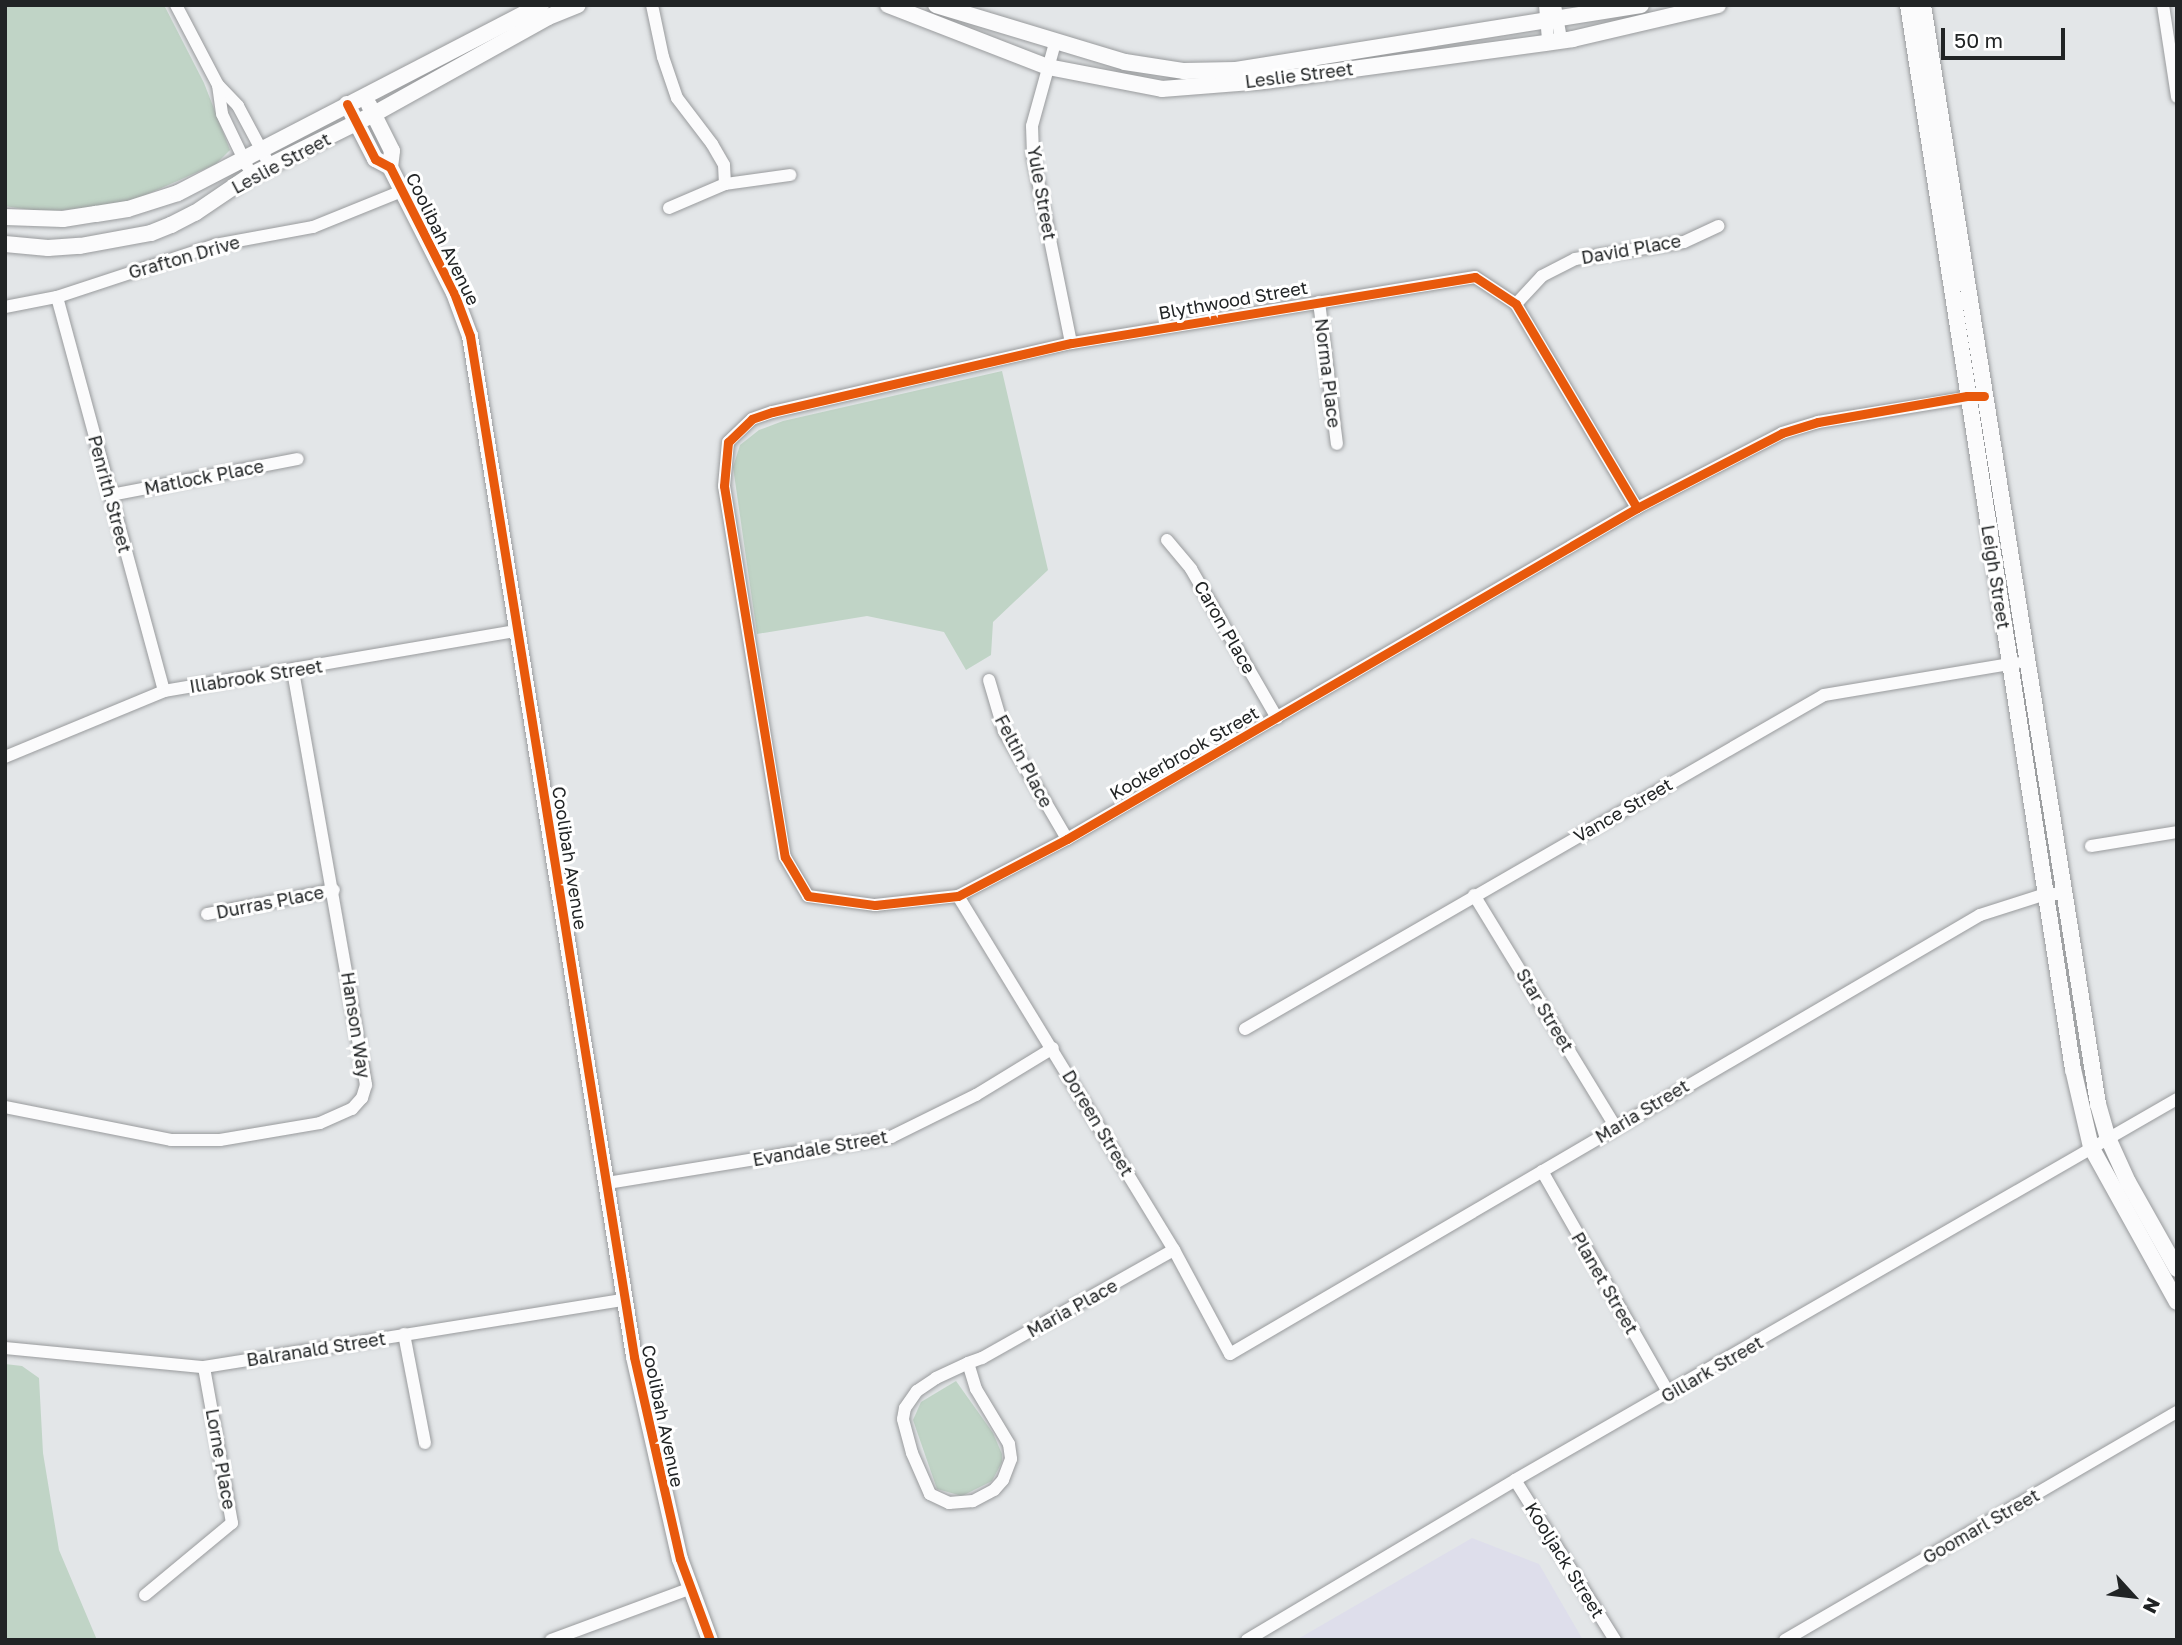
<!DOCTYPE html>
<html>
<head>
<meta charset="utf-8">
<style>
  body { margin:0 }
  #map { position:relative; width:2182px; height:1645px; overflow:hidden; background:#e3e6e8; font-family:"Golos Text",sans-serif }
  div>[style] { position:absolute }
  .education>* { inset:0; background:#dedeeb }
  .green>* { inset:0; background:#c0d4c6 }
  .roads { filter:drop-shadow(0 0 2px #999b9d) drop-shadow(0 0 2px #999b9d) }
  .minor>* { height:12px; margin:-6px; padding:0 6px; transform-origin:6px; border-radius:6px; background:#fbfbfc }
  .tertiary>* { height:16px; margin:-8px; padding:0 8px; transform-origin:8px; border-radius:8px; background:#fbfbfc }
  .cycleway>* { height:9px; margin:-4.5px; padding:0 4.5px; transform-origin:4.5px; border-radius:4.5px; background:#e8590c }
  span { translate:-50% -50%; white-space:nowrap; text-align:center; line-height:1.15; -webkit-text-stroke:6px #fff; paint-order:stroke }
  .street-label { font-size:18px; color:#212425 }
  .frame { position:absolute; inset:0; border:7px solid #212425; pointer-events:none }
  .north { position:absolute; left:2098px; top:1561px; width:70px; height:70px; -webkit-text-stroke:5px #fff; paint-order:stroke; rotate:117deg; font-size:19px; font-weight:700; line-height:28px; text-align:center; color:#212425 }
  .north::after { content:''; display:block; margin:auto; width:24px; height:32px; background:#212425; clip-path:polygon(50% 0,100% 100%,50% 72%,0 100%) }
  .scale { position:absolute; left:1941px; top:28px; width:124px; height:32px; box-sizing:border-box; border:4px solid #212425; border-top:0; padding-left:9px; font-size:21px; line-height:24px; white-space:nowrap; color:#212425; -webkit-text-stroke:5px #fff; paint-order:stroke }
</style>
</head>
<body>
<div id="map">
  <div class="education">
    <div style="clip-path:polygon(1472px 1538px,1539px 1564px,1583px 1640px,1296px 1640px)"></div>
  </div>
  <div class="green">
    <div style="clip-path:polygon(5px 5px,164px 5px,204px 83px,230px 150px,216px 164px,125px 204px,43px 212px,5px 206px)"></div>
    <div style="clip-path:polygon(1002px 371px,1048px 570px,993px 622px,991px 655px,966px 670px,944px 632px,867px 616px,757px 634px,733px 467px,740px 445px,759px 430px,783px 421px)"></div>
    <div style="clip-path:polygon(5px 1364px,22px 1366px,39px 1378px,43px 1453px,59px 1550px,97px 1640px,5px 1640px)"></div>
    <div style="clip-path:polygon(956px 1381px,993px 1433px,1002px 1454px,1002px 1462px,992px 1481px,962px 1496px,937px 1489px,913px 1420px,921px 1402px)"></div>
  </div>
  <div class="roads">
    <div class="minor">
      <div style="left:176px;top:5px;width:90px;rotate:62.3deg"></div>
      <div style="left:218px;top:85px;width:29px;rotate:46deg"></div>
      <div style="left:238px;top:106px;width:68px;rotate:61.9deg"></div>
      <div style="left:652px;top:5px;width:53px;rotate:78.1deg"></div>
      <div style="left:663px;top:57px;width:43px;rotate:71.1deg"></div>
      <div style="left:677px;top:98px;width:58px;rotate:52.7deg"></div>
      <div style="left:712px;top:144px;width:24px;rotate:60deg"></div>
      <div style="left:724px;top:165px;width:19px;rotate:87deg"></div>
      <div style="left:1545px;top:5px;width:37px;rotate:85deg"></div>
      <div style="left:1555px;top:5px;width:36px;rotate:80deg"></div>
      <div style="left:2163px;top:5px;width:93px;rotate:81.3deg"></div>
      <div style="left:1055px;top:43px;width:86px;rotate:105.5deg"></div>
      <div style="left:1032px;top:126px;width:30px;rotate:88deg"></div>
      <div style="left:1033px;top:156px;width:191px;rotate:78.5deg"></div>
      <div style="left:218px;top:85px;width:29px;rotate:82deg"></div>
      <div style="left:222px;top:114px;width:58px;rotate:64.3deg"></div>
      <div style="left:669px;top:208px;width:61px;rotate:-23.2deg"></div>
      <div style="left:725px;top:184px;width:66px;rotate:-7.9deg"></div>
      <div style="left:57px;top:297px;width:408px;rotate:74.8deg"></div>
      <div style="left:1319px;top:302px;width:143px;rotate:82.8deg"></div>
      <div style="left:1516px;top:304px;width:38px;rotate:-47deg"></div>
      <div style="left:1542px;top:276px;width:37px;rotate:-27deg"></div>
      <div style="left:1575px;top:259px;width:110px;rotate:-8.9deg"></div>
      <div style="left:1684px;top:242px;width:38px;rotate:-25deg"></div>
      <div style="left:5px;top:307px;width:53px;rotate:-10.9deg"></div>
      <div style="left:57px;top:297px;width:166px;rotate:-18.2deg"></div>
      <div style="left:215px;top:245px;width:100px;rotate:-10.4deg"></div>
      <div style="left:313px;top:227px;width:96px;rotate:-22deg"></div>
      <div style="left:111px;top:495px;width:190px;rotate:-10.9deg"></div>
      <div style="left:1637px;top:508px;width:237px;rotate:-120.7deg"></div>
      <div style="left:1516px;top:304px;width:49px;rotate:-146.6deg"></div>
      <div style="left:1475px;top:277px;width:409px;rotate:170.7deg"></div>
      <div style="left:1071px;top:343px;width:307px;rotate:167deg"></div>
      <div style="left:772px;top:412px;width:21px;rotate:161deg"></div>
      <div style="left:752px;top:419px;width:33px;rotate:136deg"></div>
      <div style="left:728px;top:442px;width:44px;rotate:95.2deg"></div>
      <div style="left:724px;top:486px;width:376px;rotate:80.7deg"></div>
      <div style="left:785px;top:857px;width:45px;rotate:59.5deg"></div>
      <div style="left:808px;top:896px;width:68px;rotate:7.7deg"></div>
      <div style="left:875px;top:905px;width:83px;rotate:-6.2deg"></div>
      <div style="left:958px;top:896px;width:123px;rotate:-27.6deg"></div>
      <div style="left:1067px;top:839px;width:659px;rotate:-30.14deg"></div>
      <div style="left:1637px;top:508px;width:163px;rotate:-27.3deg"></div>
      <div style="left:1782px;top:433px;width:38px;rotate:-17deg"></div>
      <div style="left:1818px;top:422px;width:161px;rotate:-9.3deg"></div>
      <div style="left:1167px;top:540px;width:38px;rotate:50deg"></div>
      <div style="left:1191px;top:569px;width:172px;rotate:60deg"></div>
      <div style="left:989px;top:680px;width:53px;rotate:73.6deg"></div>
      <div style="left:1004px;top:731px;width:125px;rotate:59.7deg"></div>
      <div style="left:5px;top:757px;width:172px;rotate:-22.5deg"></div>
      <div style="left:164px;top:691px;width:357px;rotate:-9.7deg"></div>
      <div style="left:2091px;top:846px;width:87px;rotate:-9.2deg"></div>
      <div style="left:1474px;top:895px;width:271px;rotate:58.6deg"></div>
      <div style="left:958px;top:896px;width:415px;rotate:58.6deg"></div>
      <div style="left:1174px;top:1250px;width:118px;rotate:61.7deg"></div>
      <div style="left:1230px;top:1354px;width:869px;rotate:-30.34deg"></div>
      <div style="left:1980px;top:915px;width:69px;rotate:-17.7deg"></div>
      <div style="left:2046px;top:894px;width:19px"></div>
      <div style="left:207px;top:914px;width:129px;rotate:-10.7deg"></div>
      <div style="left:1245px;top:1029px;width:668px;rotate:-29.98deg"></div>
      <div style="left:1824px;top:695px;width:195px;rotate:-9.5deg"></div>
      <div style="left:5px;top:1107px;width:169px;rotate:11.2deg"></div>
      <div style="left:171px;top:1140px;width:49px"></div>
      <div style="left:220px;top:1140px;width:101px;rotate:-9.6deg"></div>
      <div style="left:320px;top:1123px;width:35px;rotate:-24deg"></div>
      <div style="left:352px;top:1109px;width:15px;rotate:-48deg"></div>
      <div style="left:362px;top:1098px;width:14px;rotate:-73deg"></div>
      <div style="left:366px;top:1085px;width:421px;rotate:-100deg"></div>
      <div style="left:1542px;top:1171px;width:257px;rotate:60.3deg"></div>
      <div style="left:607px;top:1183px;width:288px;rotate:-9.2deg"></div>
      <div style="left:891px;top:1137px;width:95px;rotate:-26.3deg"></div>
      <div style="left:976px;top:1095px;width:90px;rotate:-31.4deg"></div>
      <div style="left:404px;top:1334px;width:111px;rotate:79.1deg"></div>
      <div style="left:5px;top:1348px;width:200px;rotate:5.5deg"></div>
      <div style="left:204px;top:1367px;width:425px;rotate:-9.1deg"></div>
      <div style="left:968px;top:1363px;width:27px;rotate:73deg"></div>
      <div style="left:976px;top:1389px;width:64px;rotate:59deg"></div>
      <div style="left:1009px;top:1444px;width:15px;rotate:82deg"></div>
      <div style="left:1011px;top:1459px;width:22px;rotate:111deg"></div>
      <div style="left:1003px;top:1480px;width:13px;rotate:132deg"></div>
      <div style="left:994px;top:1490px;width:24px;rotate:152deg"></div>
      <div style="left:973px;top:1501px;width:24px;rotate:175deg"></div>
      <div style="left:949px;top:1503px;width:21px;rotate:-155deg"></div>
      <div style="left:930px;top:1494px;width:45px;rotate:-113.7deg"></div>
      <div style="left:912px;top:1453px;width:35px;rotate:-105deg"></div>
      <div style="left:903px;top:1419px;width:11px;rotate:-80deg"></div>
      <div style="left:905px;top:1408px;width:21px;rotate:-55deg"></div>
      <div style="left:917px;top:1391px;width:23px;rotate:-34deg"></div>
      <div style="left:936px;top:1378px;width:35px;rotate:-25deg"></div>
      <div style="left:968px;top:1363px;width:15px;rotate:-20deg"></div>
      <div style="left:982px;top:1358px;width:220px;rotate:-29.4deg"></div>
      <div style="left:1515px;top:1480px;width:189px;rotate:58deg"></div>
      <div style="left:145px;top:1595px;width:113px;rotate:-39.6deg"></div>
      <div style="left:232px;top:1523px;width:158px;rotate:-100.2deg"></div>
      <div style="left:551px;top:1640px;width:147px;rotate:-20.3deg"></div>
      <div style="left:1247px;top:1640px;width:312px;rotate:-30.8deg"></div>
      <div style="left:1515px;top:1480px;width:764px;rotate:-29.92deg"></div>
      <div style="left:1785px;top:1640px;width:453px;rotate:-30.2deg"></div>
    </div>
    <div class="tertiary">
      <div style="left:888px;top:5px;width:172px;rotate:21.2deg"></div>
      <div style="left:1048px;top:67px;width:116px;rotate:10.9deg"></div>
      <div style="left:1162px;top:89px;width:102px;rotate:-4.5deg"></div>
      <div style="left:1264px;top:81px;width:312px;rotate:-7.7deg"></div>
      <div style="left:1573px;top:39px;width:149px;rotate:-13.2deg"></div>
      <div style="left:936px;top:5px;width:197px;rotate:16.8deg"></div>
      <div style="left:1125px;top:62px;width:60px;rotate:8.7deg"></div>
      <div style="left:1184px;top:71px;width:52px;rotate:-1.1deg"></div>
      <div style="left:1236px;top:70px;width:410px;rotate:-9.1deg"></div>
      <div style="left:1908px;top:5px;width:1077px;rotate:81.19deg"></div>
      <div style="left:2073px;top:1069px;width:80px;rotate:77deg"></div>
      <div style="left:2091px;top:1147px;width:177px;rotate:61deg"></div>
      <div style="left:1923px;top:5px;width:1113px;rotate:80.95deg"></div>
      <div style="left:2098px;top:1104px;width:35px;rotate:74deg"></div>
      <div style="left:2108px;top:1138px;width:48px;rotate:65.6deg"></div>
      <div style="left:2128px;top:1182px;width:100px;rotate:60.6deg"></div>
      <div style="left:347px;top:104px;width:62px;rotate:63deg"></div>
      <div style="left:375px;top:159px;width:17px;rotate:28deg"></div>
      <div style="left:390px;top:167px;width:141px;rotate:63.1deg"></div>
      <div style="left:454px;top:293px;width:46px;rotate:69.6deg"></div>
      <div style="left:470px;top:336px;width:1034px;rotate:80.87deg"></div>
      <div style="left:634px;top:1357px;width:207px;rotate:77.2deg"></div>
      <div style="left:680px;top:1559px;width:86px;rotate:69.7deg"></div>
      <div style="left:369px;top:105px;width:51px;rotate:63.4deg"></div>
      <div style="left:392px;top:151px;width:16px;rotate:97deg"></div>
      <div style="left:5px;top:217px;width:58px;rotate:2deg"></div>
      <div style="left:63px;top:219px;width:33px;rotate:-9deg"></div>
      <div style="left:96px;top:214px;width:32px;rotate:-9deg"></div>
      <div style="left:128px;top:209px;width:52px;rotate:-17.7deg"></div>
      <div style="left:178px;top:193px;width:409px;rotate:-27.4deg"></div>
      <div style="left:5px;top:244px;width:43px;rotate:5.3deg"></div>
      <div style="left:48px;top:248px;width:32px;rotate:-4deg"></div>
      <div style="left:80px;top:246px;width:72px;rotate:-10.4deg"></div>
      <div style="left:151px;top:233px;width:22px;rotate:-22deg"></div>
      <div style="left:171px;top:225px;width:27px;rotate:-27deg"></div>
      <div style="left:195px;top:213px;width:68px;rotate:-34.2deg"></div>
      <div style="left:251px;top:175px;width:137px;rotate:-26.4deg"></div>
      <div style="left:374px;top:114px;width:199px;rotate:-29.1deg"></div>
      <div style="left:548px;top:17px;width:32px;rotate:-22deg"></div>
    </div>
  </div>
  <div class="cycleway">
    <div style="left:347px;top:104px;width:62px;rotate:63deg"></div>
    <div style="left:375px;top:159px;width:17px;rotate:28deg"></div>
    <div style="left:390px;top:167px;width:141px;rotate:63.1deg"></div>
    <div style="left:454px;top:293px;width:46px;rotate:69.6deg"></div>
    <div style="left:470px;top:336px;width:1034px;rotate:80.87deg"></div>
    <div style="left:634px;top:1357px;width:207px;rotate:77.2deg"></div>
    <div style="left:680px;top:1559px;width:86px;rotate:69.7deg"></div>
    <div style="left:1637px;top:508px;width:237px;rotate:-120.7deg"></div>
    <div style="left:1516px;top:304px;width:49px;rotate:-146.6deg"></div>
    <div style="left:1475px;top:277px;width:409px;rotate:170.7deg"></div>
    <div style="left:1071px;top:343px;width:307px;rotate:167deg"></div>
    <div style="left:772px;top:412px;width:21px;rotate:161deg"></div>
    <div style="left:752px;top:419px;width:33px;rotate:136deg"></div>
    <div style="left:728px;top:442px;width:44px;rotate:95.2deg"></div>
    <div style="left:724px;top:486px;width:376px;rotate:80.7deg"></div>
    <div style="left:785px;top:857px;width:45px;rotate:59.5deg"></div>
    <div style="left:808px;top:896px;width:68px;rotate:7.7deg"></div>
    <div style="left:875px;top:905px;width:83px;rotate:-6.2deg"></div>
    <div style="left:958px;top:896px;width:123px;rotate:-27.6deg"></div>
    <div style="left:1067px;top:839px;width:659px;rotate:-30.14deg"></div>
    <div style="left:1637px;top:508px;width:163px;rotate:-27.3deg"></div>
    <div style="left:1782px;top:433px;width:38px;rotate:-17deg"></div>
    <div style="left:1818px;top:422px;width:151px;rotate:-9.9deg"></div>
    <div style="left:1967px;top:396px;width:17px"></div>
  </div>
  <div class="street-label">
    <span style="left:1299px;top:75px;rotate:-7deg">Leslie Street</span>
    <span style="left:281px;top:163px;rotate:-28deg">Leslie Street</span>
    <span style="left:1042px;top:193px;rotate:80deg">Yule Street</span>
    <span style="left:443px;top:239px;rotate:64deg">Coolibah Avenue</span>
    <span style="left:1631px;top:249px;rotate:-10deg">David Place</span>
    <span style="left:184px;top:257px;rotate:-16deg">Grafton Drive</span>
    <span style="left:1233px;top:300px;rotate:-10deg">Blythwood Street</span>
    <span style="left:1328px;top:373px;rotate:83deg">Norma Place</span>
    <span style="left:204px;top:477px;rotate:-11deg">Matlock Place</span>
    <span style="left:110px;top:494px;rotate:75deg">Penrith Street</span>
    <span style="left:1996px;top:577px;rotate:81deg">Leigh Street</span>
    <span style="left:1225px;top:627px;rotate:60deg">Caron Place</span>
    <span style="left:256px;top:676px;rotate:-9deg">Illabrook Street</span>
    <span style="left:1184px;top:753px;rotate:-30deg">Kookerbrook Street</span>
    <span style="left:1024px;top:761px;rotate:62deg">Feltin Place</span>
    <span style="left:1623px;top:810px;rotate:-30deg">Vance Street</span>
    <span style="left:570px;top:858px;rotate:81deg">Coolibah Avenue</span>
    <span style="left:270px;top:902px;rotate:-11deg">Durras Place</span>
    <span style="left:1545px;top:1010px;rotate:59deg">Star Street</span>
    <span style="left:356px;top:1025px;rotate:81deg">Hanson Way</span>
    <span style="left:1642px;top:1111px;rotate:-31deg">Maria Street</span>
    <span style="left:1098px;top:1123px;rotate:59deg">Doreen Street</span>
    <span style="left:820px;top:1148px;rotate:-10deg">Evandale Street</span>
    <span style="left:1605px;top:1283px;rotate:60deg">Planet Street</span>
    <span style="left:1072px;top:1308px;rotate:-29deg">Maria Place</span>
    <span style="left:316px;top:1349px;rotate:-9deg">Balranald Street</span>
    <span style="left:1712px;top:1369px;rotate:-30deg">Gillark Street</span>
    <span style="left:663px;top:1416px;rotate:78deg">Coolibah Avenue</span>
    <span style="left:221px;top:1459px;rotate:80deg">Lorne Place</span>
    <span style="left:1981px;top:1526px;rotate:-30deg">Goomarl Street</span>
    <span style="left:1565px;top:1560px;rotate:58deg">Kooljack Street</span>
  </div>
  <div class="frame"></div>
  <div class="north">N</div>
  <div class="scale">50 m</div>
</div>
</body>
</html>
